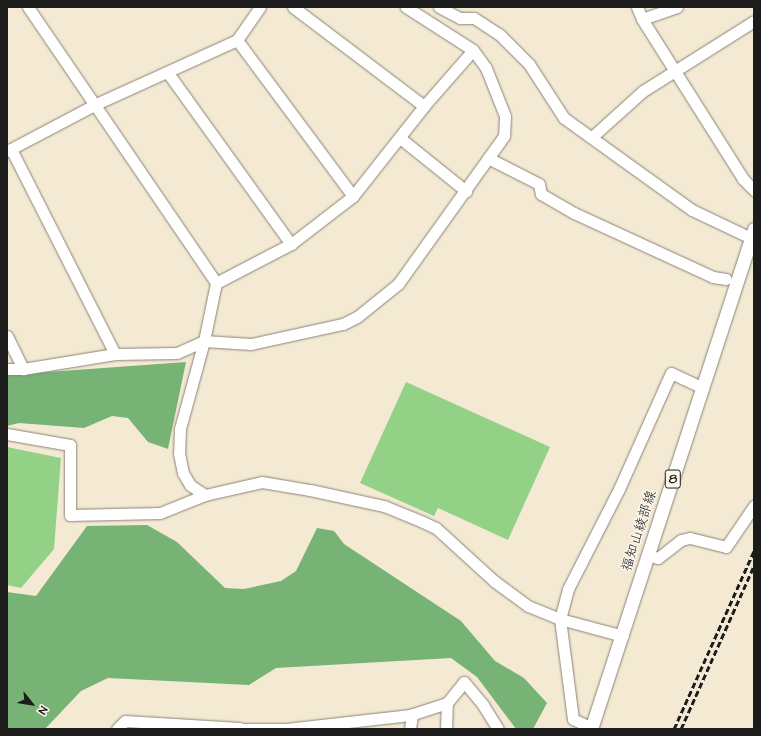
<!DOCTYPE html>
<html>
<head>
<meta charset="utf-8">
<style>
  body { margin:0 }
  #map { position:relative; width:761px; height:736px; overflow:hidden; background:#f4ead3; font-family:"Architects Daughter","Klee One",sans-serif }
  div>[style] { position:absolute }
  .green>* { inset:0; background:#93d187 }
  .forest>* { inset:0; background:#76b374 }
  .roads { filter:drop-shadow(0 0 1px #888378) drop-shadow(0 0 1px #888378) }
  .minor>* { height:11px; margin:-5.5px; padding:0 5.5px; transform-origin:5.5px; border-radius:5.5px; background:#fff }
  .major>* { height:13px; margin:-6.5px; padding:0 6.5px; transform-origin:6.5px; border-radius:6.5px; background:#fff }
  .rail>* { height:3px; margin-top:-1.5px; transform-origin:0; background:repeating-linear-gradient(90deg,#1c1c1c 0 6px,transparent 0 9px) }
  span { translate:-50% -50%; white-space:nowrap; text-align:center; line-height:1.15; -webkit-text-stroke:3px #fbf7ec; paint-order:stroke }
  .shield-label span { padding:1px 3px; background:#fbf7ec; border:1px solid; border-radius:3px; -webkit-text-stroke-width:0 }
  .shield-label { font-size:13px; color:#1c1c1c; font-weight:700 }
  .street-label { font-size:14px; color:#1c1c1c }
  .frame { position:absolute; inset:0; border:8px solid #1c1c1c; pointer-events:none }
  .north { position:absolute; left:12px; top:684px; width:40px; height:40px; -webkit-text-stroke:3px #fbf7ec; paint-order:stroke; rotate:120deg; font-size:11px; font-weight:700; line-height:16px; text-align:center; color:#1c1c1c }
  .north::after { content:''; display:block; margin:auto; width:14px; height:18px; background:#1c1c1c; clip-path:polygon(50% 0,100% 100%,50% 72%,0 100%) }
</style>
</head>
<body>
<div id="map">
  <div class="green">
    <div style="clip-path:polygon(406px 382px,550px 447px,508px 540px,438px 508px,434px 516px,360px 483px)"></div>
    <div style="clip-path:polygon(7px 447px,61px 458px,54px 549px,21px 588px,7px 585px)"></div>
  </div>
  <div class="forest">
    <div style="clip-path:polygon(186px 362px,168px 449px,148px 442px,128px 418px,112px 416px,84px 428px,19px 423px,7px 426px,7px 375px)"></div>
    <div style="clip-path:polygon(147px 525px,177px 542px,225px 588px,244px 589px,281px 581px,296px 571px,317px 528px,334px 531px,344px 544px,461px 621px,495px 661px,524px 678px,547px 703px,533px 729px,516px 729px,477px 677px,451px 658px,276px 668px,249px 685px,108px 678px,81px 691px,45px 729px,7px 729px,7px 592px,36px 596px,87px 526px)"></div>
  </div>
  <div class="roads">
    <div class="minor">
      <div style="left:28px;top:7px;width:334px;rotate:55.7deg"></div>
      <div style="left:216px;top:283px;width:59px;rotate:101.7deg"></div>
      <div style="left:204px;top:341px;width:91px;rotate:105.3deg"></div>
      <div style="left:180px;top:429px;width:24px;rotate:92deg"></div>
      <div style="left:179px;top:453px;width:20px;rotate:79deg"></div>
      <div style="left:183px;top:473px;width:14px;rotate:60deg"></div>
      <div style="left:190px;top:485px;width:18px;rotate:34deg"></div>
      <div style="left:293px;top:7px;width:164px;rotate:37.1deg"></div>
      <div style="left:439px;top:7px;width:24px;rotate:28deg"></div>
      <div style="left:460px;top:18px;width:14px"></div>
      <div style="left:474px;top:18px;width:30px;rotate:33deg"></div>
      <div style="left:499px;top:34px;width:42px;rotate:45deg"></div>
      <div style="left:529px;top:64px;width:64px;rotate:57.1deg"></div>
      <div style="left:564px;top:118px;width:158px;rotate:35.7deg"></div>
      <div style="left:692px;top:210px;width:65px;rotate:25.4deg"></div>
      <div style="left:637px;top:7px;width:13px;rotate:67deg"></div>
      <div style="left:642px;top:19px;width:189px;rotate:57.7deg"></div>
      <div style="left:743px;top:179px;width:16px;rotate:45deg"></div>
      <div style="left:642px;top:19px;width:37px;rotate:-19deg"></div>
      <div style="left:237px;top:40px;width:194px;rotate:53.4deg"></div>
      <div style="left:168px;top:73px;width:211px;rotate:54.3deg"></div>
      <div style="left:593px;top:136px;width:67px;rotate:-42deg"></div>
      <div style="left:643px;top:91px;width:131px;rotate:-32.2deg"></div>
      <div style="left:400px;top:138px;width:85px;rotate:38.8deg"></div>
      <div style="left:11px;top:149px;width:230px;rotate:63.1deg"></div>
      <div style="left:7px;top:151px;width:101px;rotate:-27.8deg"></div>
      <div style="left:96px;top:104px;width:155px;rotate:-24.4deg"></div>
      <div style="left:237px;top:40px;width:40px;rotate:-55.1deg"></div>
      <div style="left:488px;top:158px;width:57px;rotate:27deg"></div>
      <div style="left:539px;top:184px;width:10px;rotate:79deg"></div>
      <div style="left:541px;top:194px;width:38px;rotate:30deg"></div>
      <div style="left:574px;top:213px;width:153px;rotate:24.7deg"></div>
      <div style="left:713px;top:277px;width:13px;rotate:9deg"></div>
      <div style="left:216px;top:283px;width:85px;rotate:-27.5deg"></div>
      <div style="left:291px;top:244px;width:78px;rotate:-37.7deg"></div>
      <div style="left:353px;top:196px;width:115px;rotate:-51.7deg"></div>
      <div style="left:424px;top:106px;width:74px;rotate:-48.8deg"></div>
      <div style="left:7px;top:336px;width:37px;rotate:64deg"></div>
      <div style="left:7px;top:369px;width:16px"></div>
      <div style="left:23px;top:369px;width:93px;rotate:-9.3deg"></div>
      <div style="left:115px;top:354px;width:62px;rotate:-0.9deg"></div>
      <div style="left:177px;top:353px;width:30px;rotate:-24deg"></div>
      <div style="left:204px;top:341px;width:47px;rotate:3.7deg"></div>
      <div style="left:251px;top:344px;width:94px;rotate:-12.3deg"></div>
      <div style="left:343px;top:324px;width:16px;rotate:-27deg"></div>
      <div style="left:357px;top:317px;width:53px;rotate:-38.8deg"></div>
      <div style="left:398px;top:284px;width:182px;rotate:-54.4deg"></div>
      <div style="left:504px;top:136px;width:20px;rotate:-87deg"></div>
      <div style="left:505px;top:116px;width:52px;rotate:-111.6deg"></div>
      <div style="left:486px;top:68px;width:22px;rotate:-126deg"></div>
      <div style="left:473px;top:50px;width:80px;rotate:-147.3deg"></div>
      <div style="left:7px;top:434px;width:64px;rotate:9.9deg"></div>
      <div style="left:70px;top:445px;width:70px;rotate:90deg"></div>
      <div style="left:70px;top:515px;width:90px;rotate:-1.3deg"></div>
      <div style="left:160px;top:513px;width:48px;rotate:-21.8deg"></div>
      <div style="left:205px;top:495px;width:58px;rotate:-12.8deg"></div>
      <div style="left:262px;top:482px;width:49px;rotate:9.5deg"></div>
      <div style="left:310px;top:490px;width:76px;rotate:12.2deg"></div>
      <div style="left:384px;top:506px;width:42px;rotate:22.3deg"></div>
      <div style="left:423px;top:522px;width:14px;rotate:25deg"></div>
      <div style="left:436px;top:528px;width:79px;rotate:42.4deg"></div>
      <div style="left:494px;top:581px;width:42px;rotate:36.3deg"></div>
      <div style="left:528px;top:606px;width:35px;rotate:22deg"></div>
      <div style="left:560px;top:619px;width:65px;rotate:15.1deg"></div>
      <div style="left:648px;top:555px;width:10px;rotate:17deg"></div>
      <div style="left:658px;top:558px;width:29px;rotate:-38deg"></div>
      <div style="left:681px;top:540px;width:9px;rotate:-13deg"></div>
      <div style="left:690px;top:538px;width:37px;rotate:14deg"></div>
      <div style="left:726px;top:547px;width:50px;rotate:-55.7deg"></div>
      <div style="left:592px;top:728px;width:21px;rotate:-155deg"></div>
      <div style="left:573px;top:719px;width:101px;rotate:-97.4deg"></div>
      <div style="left:560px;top:619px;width:31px;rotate:-75deg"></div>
      <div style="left:568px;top:589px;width:112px;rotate:-63deg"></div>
      <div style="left:619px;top:489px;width:127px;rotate:-65.9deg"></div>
      <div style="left:671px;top:373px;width:35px;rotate:25deg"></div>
      <div style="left:117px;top:729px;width:11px;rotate:-45deg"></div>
      <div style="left:125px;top:721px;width:115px;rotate:3.5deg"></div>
      <div style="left:240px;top:729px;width:46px"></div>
      <div style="left:286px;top:729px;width:125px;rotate:-6.4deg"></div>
      <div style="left:410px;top:715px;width:39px;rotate:-18deg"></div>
      <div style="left:447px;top:703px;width:27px;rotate:-51deg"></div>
      <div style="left:464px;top:682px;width:30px;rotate:50deg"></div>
      <div style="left:483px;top:705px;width:28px;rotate:58deg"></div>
      <div style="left:410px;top:729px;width:15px;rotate:-82deg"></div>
      <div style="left:446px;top:729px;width:26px;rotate:-88deg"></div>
    </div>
    <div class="major">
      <div style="left:591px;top:729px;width:526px;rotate:-71.94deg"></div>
    </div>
  </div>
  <div class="rail">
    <div style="left:674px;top:729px;width:195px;rotate:-65.8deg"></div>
    <div style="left:681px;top:729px;width:179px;rotate:-65.9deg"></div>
  </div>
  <div class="shield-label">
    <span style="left:673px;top:479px">8</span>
  </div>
  <div class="street-label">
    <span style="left:639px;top:531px;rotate:-72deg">福知山綾部線</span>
  </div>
  <div class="frame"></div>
  <div class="north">N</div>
</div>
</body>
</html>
